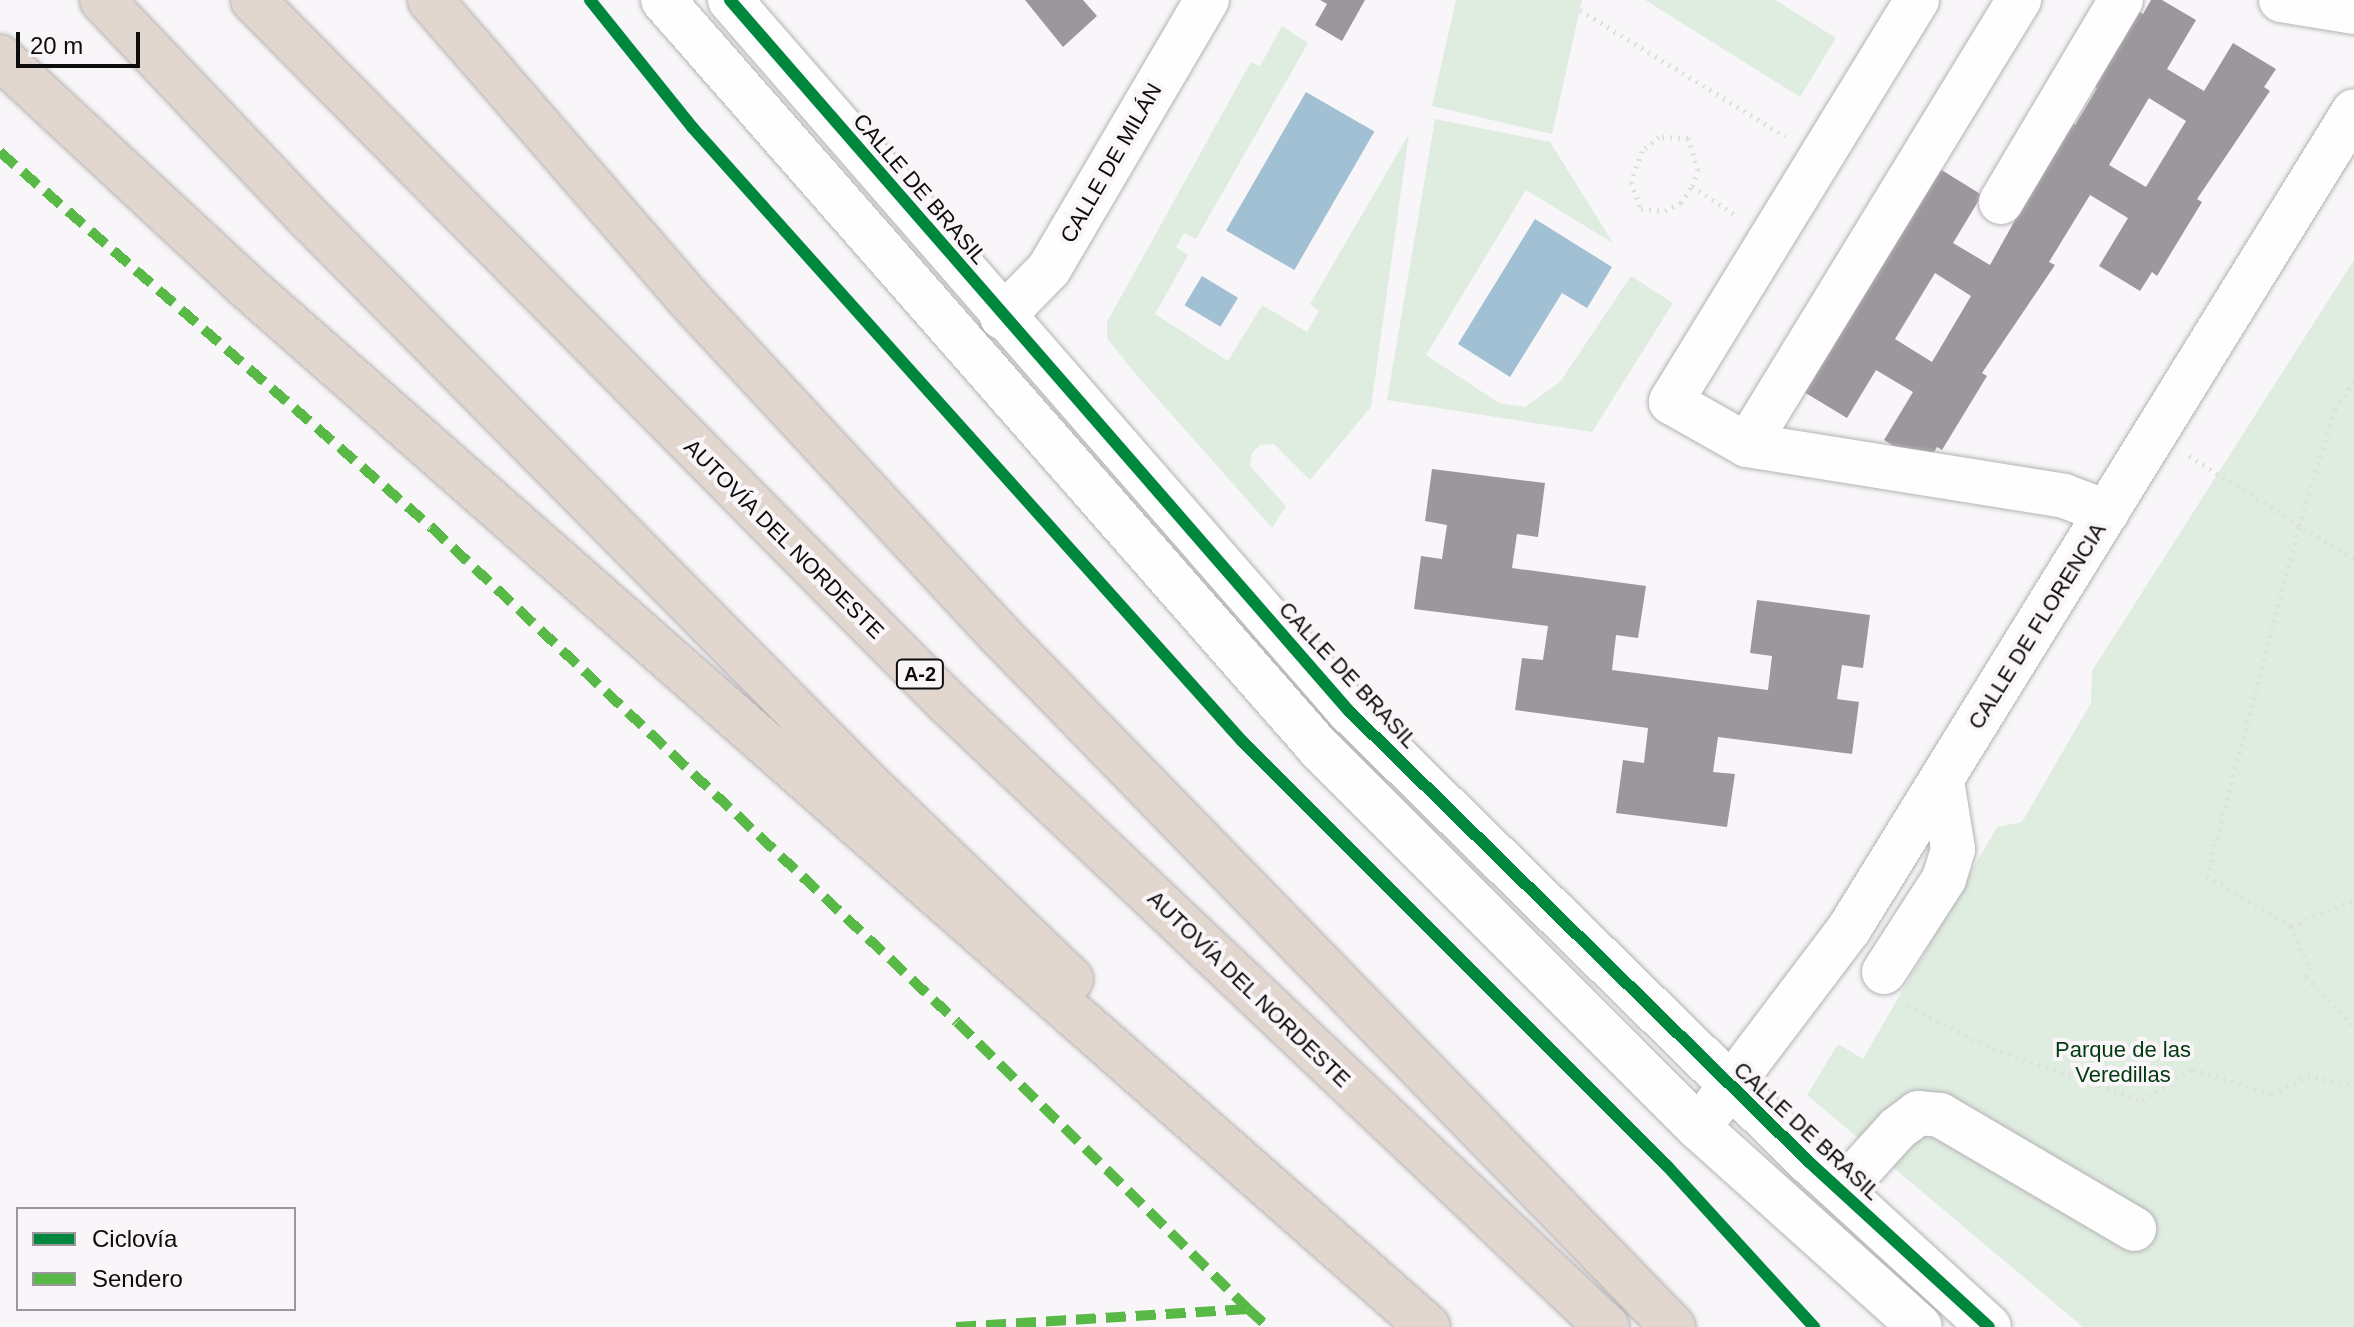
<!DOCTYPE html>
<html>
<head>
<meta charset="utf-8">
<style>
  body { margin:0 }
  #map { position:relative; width:2354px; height:1327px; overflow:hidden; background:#f8f6f8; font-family:Helvetica,sans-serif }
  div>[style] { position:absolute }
  .green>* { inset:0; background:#dfece0 }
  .water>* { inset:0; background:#a2c0d3; transform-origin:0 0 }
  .building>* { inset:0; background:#9c969d }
  .path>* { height:5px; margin-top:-2.5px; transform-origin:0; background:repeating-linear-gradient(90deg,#e0dfe0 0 2px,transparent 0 8px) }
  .roads { filter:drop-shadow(0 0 2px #b4b2b4) drop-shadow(0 0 2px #b4b2b4) }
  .minor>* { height:44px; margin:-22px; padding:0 22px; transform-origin:22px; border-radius:22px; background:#fefefe }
  .highway>* { height:44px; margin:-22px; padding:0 22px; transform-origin:22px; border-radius:22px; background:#e1d7ce }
  .quiet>* { height:10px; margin-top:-5px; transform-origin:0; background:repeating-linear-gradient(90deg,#58b947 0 20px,transparent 0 30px) }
  .cycleway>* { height:12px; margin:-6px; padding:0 6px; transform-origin:6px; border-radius:6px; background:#00873e }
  span { translate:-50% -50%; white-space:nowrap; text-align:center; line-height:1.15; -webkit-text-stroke:8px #f9f5f9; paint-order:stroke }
  .shield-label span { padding:2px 6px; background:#f9f5f9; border:2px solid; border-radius:6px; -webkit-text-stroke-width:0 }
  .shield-label { font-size:20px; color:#0d0c0d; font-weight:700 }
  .street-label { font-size:22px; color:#0d0c0d }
  .park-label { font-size:22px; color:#013a0e }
  .legend { position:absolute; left:16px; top:1207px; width:280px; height:104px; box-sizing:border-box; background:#f9f5f9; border:2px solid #9b989b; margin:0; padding:10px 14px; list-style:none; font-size:24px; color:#0d0c0d }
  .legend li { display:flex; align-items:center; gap:16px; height:40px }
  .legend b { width:40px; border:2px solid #9b989b }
  .scale { position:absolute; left:16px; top:32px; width:124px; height:36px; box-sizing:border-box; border:4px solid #0d0c0d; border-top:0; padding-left:10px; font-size:24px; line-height:28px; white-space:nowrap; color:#0d0c0d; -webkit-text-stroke:6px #f9f5f9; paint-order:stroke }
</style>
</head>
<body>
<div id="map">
  <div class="green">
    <div style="clip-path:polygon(1456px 0,1582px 0,1552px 134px,1432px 106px)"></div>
    <div style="clip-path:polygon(1645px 0,1775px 0,1836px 38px,1800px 97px)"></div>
    <div style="clip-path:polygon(1282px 26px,1308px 43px,1196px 239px,1184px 233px,1176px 247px,1188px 255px,1155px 314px,1228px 361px,1262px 305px,1307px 332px,1319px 311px,1310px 304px,1409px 134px,1371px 407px,1310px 480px,1274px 444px,1260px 445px,1252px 453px,1250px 466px,1286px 506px,1272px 528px,1133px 371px,1107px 338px,1107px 322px,1251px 62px,1260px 66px)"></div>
    <div style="clip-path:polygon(1435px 119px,1550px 142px,1613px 243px,1526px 190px,1426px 355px,1499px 403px,1525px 407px,1560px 382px,1631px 276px,1673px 303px,1592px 432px,1387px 400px)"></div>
    <div style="clip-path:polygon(2354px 260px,2354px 1327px,2083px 1327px,1807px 1095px,1838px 1044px,1863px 1059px,1997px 827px,2022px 822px,2091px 703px,2092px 671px)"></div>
  </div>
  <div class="water">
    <div style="left:1306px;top:92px;width:79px;height:160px;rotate:30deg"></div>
    <div style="clip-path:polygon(1535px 219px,1612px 267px,1587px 308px,1562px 293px,1510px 377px,1458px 344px)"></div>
    <div style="left:1202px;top:276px;width:42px;height:34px;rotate:31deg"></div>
  </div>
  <div class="building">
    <div style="clip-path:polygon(1025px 0,1083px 0,1097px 16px,1063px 47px)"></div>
    <div style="clip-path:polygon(1320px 0,1365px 0,1342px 41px,1315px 25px,1327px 4px)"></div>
    <div style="clip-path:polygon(evenodd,2151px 0,2162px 0,2196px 20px,2167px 69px,2204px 91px,2233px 43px,2276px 69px,2264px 87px,2270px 91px,2197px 199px,2202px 202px,2157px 276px,2152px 272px,2140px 291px,2099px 266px,2128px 218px,2090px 195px,2049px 262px,2055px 265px,1982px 373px,1987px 376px,1942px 450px,1937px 447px,1926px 466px,1884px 440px,1913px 392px,1876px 370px,1847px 418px,1804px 392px,1940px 169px,1982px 195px,1953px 243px,1990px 265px,2070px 122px,2075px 125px,2097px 88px,2092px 85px,2137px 10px,2143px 14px,2151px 0,2149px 98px,2186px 121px,2146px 187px,2109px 165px,2149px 98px,2151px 0,1935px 273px,1971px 296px,1932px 362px,1895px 339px,1935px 273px)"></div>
    <div style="clip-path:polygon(1432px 469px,1545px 483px,1538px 537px,1517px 534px,1512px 568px,1646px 586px,1638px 638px,1616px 635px,1612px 670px,1768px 690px,1772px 656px,1750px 653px,1757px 600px,1870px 615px,1863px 668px,1842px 665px,1837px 699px,1859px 702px,1852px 754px,1718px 737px,1713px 772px,1735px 774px,1727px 827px,1616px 813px,1623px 760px,1644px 763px,1648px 728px,1515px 710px,1522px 658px,1543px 660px,1548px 626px,1414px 609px,1421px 556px,1442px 559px,1447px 525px,1425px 521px)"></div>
  </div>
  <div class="path">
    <div style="left:1580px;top:10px;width:241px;rotate:31.6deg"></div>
    <div style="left:1692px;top:186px;width:17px;rotate:-69deg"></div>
    <div style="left:1698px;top:170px;width:34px;rotate:-107deg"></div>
    <div style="left:1688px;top:138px;width:29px;rotate:-178deg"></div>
    <div style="left:1659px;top:137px;width:22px;rotate:141deg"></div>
    <div style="left:1642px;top:151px;width:33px;rotate:110deg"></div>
    <div style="left:1631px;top:182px;width:29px;rotate:70deg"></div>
    <div style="left:1641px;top:209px;width:24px;rotate:5deg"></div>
    <div style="left:1665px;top:211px;width:18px;rotate:-27deg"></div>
    <div style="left:1681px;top:203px;width:20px;rotate:-57deg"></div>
    <div style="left:1692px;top:186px;width:54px;rotate:33.7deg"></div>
    <div style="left:2354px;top:381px;width:34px;rotate:124deg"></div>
    <div style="left:2335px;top:409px;width:123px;rotate:107deg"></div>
    <div style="left:2299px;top:527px;width:361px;rotate:104.8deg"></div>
    <div style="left:2207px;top:876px;width:98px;rotate:30.8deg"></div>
    <div style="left:2291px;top:926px;width:45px;rotate:66.3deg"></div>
    <div style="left:2309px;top:967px;width:10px;rotate:107deg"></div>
    <div style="left:2306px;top:977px;width:69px;rotate:45.6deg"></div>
    <div style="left:2189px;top:456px;width:195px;rotate:32deg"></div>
    <div style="left:2291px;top:926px;width:68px;rotate:-22.4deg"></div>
    <div style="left:1908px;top:1006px;width:95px;rotate:26.8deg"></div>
    <div style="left:1993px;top:1049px;width:157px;rotate:18.9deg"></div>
    <div style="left:2142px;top:1100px;width:60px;rotate:-31.3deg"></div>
    <div style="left:2193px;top:1069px;width:83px;rotate:17.6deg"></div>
    <div style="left:2272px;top:1094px;width:40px;rotate:-26.6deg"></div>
    <div style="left:2308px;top:1076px;width:47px;rotate:11.1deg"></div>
  </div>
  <div class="roads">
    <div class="minor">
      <div style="left:663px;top:0;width:995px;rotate:48.75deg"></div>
      <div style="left:1319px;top:748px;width:537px;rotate:45deg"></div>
      <div style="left:1699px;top:1128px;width:297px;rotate:42deg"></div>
      <div style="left:730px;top:0;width:943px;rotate:48.96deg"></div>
      <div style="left:1349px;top:711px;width:644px;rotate:44.43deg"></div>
      <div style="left:1809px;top:1162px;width:244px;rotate:42.5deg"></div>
      <div style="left:1917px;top:0;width:471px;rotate:121.5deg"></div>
      <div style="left:1671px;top:402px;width:87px;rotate:29.5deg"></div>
      <div style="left:1747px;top:445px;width:321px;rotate:9.1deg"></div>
      <div style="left:2064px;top:496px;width:46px;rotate:20.4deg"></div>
      <div style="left:2281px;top:0;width:74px;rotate:9.3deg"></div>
      <div style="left:2001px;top:202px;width:235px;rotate:-59.3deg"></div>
      <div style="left:1002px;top:317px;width:67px;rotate:-45.6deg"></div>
      <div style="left:1049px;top:269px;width:312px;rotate:-59.6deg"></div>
      <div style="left:1747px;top:445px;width:522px;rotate:-58.57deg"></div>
      <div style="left:1884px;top:972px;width:111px;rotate:-57.2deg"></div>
      <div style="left:1944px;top:879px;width:31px;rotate:-73deg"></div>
      <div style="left:1953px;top:849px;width:69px;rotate:-99.2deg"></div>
      <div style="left:1712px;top:1110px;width:227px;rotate:-52.9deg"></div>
      <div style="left:1849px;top:929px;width:961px;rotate:-58.31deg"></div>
      <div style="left:1841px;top:1191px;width:84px;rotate:-47.9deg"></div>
      <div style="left:1897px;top:1129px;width:26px;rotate:-37deg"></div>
      <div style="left:1918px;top:1113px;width:22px;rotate:5deg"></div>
      <div style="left:1940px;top:1115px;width:225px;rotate:30.4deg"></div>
    </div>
    <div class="highway">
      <div style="left:102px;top:0;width:303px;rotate:46.5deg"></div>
      <div style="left:311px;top:220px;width:791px;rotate:45.36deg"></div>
      <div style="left:867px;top:783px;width:283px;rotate:43.9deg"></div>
      <div style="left:253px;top:0;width:987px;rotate:45.33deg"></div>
      <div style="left:947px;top:702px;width:909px;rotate:43.44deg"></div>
      <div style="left:430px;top:0;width:393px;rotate:49.1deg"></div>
      <div style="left:687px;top:297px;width:462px;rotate:47.2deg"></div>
      <div style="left:1001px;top:636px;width:964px;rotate:45.8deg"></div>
      <div style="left:0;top:57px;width:335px;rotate:42.9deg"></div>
      <div style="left:245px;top:285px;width:1576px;rotate:41.37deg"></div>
    </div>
  </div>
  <div class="quiet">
    <div style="left:0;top:152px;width:571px;rotate:41.03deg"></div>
    <div style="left:431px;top:527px;width:722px;rotate:43.26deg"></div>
    <div style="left:957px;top:1022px;width:409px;rotate:44.6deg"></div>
    <div style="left:956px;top:1327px;width:293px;rotate:-3.5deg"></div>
    <div style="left:1248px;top:1309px;width:27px;rotate:42deg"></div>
  </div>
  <div class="cycleway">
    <div style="left:590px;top:0;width:163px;rotate:51.2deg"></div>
    <div style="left:692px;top:127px;width:824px;rotate:48.15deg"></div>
    <div style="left:1242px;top:741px;width:602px;rotate:45deg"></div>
    <div style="left:1668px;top:1167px;width:217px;rotate:47.6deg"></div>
    <div style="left:730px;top:0;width:943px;rotate:48.96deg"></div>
    <div style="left:1349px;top:711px;width:644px;rotate:44.43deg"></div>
    <div style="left:1809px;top:1162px;width:244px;rotate:42.5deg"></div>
  </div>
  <div class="shield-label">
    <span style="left:920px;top:674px">A-2</span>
  </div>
  <div class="street-label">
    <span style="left:1111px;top:163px;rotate:-60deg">CALLE DE MILÁN</span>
    <span style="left:920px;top:189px;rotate:49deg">CALLE DE BRASIL</span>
    <span style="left:784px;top:539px;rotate:45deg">AUTOVÍA DEL NORDESTE</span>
    <span style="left:2037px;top:626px;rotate:-58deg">CALLE DE FLORENCIA</span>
    <span style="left:1348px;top:675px;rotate:47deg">CALLE DE BRASIL</span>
    <span style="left:1249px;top:989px;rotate:44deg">AUTOVÍA DEL NORDESTE</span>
    <span style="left:1807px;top:1131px;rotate:43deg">CALLE DE BRASIL</span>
  </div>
  <div class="park-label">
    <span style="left:2123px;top:1062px">Parque de las<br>Veredillas</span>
  </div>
  <ul class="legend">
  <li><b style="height:10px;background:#00873e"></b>Ciclovía</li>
  <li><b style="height:10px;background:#58b947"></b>Sendero</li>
  </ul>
  <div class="scale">20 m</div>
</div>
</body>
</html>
